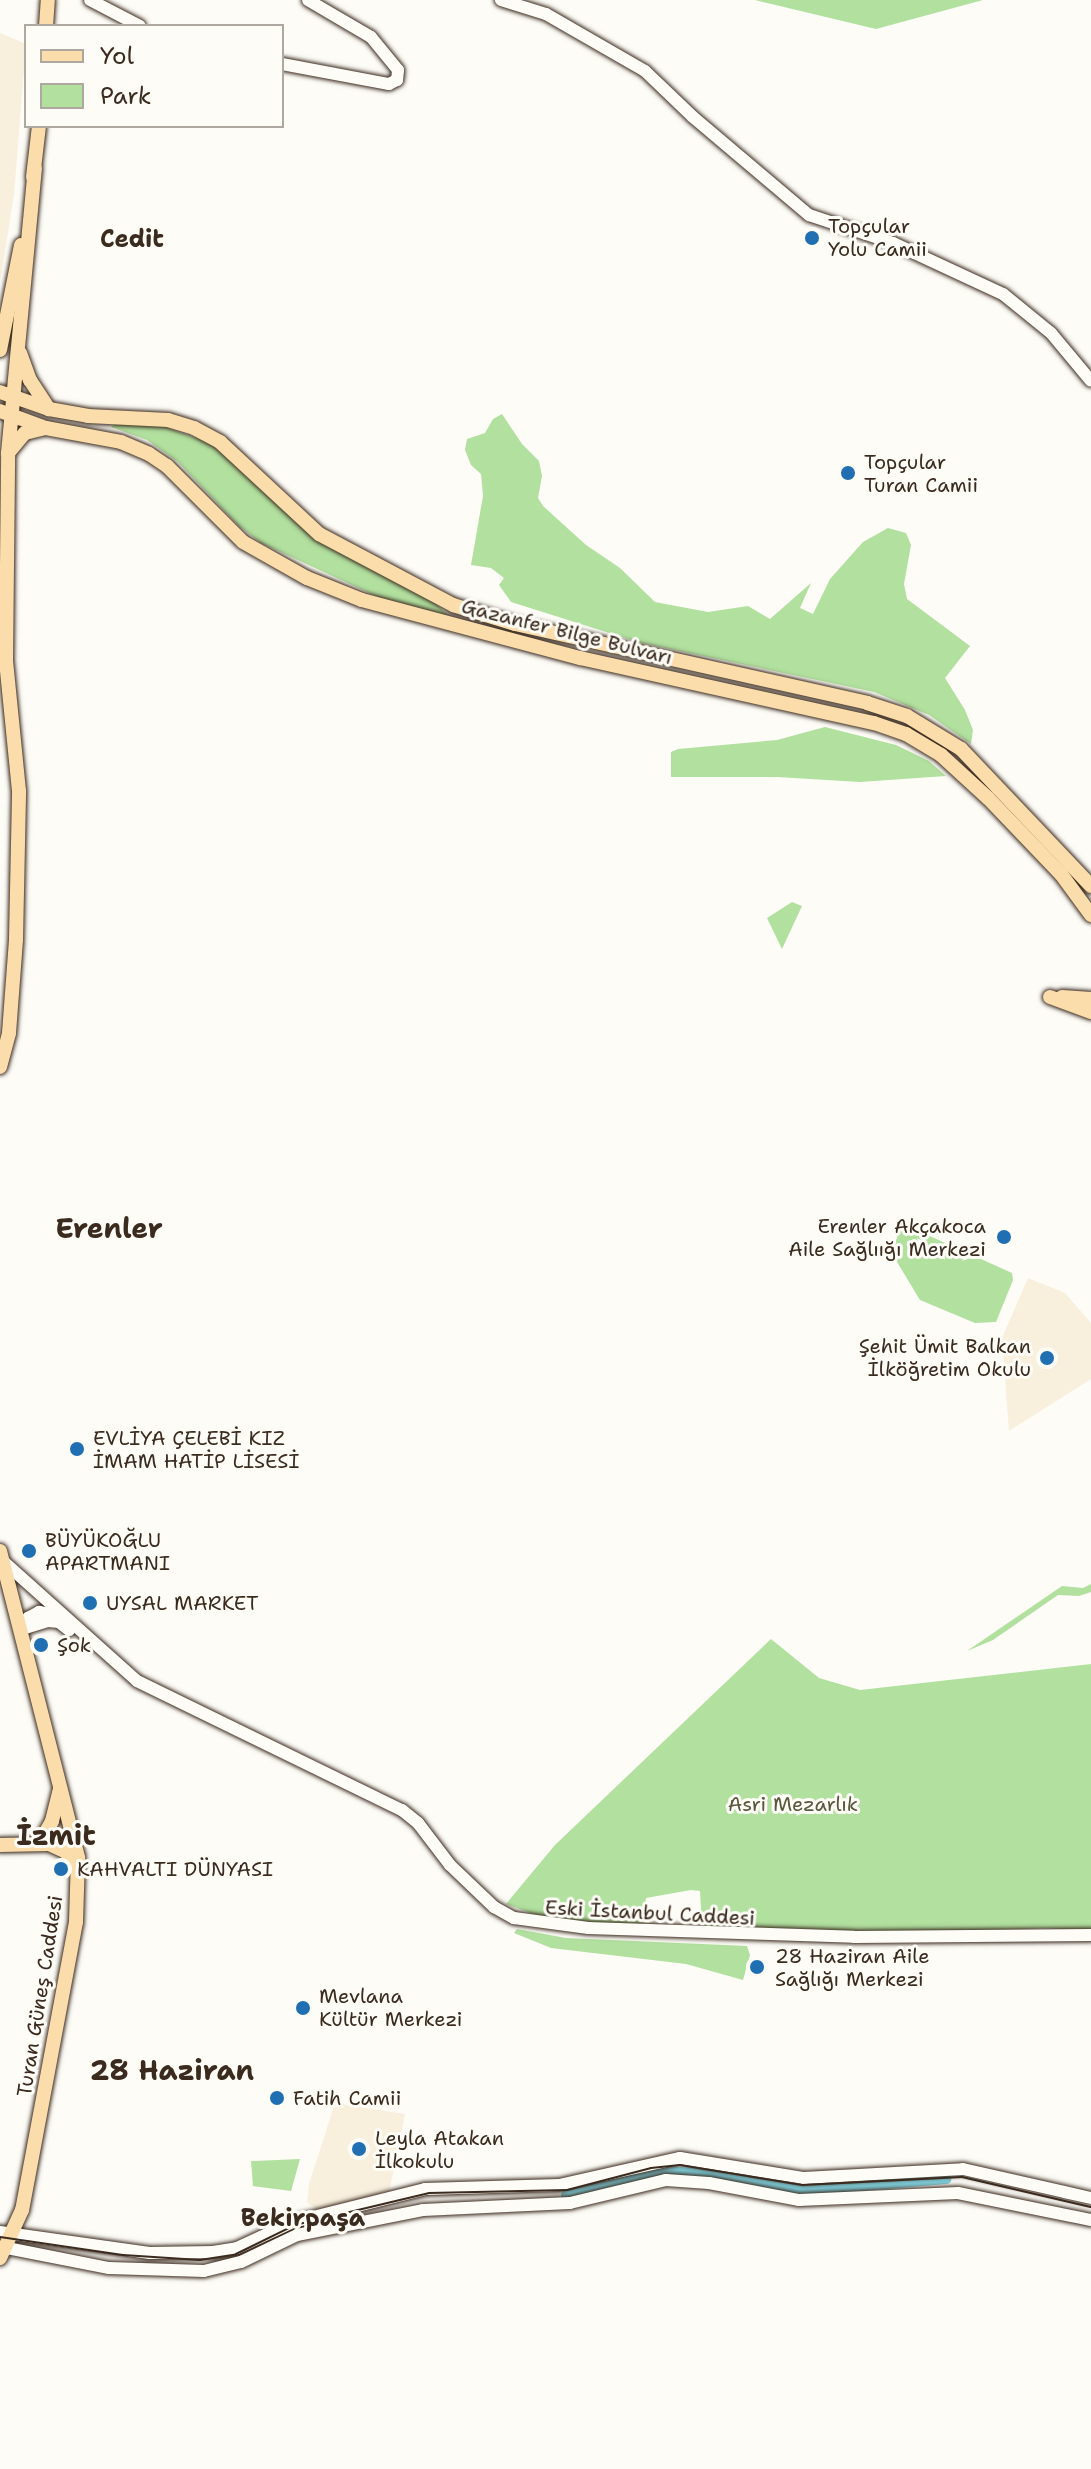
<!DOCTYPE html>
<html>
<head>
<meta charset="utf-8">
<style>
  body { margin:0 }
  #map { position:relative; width:1091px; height:2469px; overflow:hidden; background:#fdfcf7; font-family:"Shantell Sans",sans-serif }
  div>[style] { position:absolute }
  .built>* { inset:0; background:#f8efdd }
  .green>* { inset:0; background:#b1e09f }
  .canal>* { height:10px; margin:-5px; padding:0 5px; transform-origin:5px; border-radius:5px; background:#7fcedb }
  .roads { filter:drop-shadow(0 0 2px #3b2a1e) drop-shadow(0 0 2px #3b2a1e) }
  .secondary>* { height:12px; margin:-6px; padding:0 6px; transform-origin:6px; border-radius:6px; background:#fdfcf7 }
  .primary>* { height:14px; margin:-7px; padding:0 7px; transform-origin:7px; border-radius:7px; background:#faddab }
  .tram>* { height:2px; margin:-1px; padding:0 1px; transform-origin:1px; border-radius:1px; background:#3b2a1e }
  .dots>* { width:22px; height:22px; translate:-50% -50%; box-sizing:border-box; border:4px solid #fdfcf7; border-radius:50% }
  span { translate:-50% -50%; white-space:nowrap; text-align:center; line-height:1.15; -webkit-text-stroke:6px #fdfcf7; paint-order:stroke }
  .poi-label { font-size:20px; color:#3b2a1e }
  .left { translate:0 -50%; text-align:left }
  .right { translate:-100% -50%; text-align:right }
  .street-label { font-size:20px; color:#3b2a1e }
  .park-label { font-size:20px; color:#58583e }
  .quarter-label { font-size:24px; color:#3b2a1e; font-weight:700 }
  .district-label { font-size:28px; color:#3b2a1e; font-weight:700 }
  .legend { position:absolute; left:24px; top:24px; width:260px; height:104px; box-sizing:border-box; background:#fdfcf7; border:2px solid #afa8a0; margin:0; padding:10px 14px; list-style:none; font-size:24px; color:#3b2a1e }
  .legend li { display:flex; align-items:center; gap:16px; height:40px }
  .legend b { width:40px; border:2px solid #afa8a0 }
</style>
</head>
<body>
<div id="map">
  <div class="built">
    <div style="clip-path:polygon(0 33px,26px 44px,14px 195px,0 282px)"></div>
    <div style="clip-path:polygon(1028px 1278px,1065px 1293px,1091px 1323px,1091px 1379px,1009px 1431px,1002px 1338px)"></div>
    <div style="clip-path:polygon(335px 2103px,405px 2114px,389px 2193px,317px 2210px,307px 2202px,309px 2184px)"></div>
  </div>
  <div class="green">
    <div style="clip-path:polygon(755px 0,983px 0,876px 29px)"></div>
    <div style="clip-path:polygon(502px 414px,522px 444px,539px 461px,542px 476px,538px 498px,543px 506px,586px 545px,620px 568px,655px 602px,708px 612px,748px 606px,770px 619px,811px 583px,800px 608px,813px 614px,830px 579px,863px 542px,888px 528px,906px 533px,911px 545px,904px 584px,907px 599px,970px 646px,945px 678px,965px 710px,973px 730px,971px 744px,929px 715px,874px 692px,641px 643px,511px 602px,499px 585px,504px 578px,491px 568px,471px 565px,483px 496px,481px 474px,471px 465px,465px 450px,467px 439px,485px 433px,493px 419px)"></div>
    <div style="clip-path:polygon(116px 423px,162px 426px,213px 444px,306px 528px,428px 596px,449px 616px,380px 598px,261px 543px,239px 526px,178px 462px,147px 440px,111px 427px)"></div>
    <div style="clip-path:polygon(825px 727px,896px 745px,929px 761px,946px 776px,860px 782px,777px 777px,671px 777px,671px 752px,678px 749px,777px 740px)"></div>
    <div style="clip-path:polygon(792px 902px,802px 906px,782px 949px,767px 918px)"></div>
    <div style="clip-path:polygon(903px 1224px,1012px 1273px,1013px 1280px,996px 1322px,975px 1323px,920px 1300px,891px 1252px)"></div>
    <div style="clip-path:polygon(1091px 1584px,1091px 1592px,1079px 1596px,1058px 1595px,993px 1640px,967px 1651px,1062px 1586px,1083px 1588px)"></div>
    <div style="clip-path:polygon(771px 1639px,819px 1678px,860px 1690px,1091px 1664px,1091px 1931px,1043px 1928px,911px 1935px,702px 1928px,700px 1891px,691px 1890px,646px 1898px,643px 1929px,547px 1919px,506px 1904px,555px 1845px)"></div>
    <div style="clip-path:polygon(517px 1929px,566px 1938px,747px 1946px,750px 1955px,743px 1980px,686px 1964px,551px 1948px,514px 1933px)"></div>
    <div style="clip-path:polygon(300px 2159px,291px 2191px,253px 2186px,251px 2161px)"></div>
  </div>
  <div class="canal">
    <div style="left:566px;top:2195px;width:100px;rotate:-13.9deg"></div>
    <div style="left:663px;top:2171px;width:53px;rotate:3.2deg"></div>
    <div style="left:716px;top:2174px;width:89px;rotate:11.1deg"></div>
    <div style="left:803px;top:2191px;width:144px;rotate:-4.8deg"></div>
  </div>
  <div class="roads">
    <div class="secondary">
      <div style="left:90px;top:0;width:56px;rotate:27.5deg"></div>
      <div style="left:501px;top:0;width:47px;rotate:17.3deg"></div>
      <div style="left:546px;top:14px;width:114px;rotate:29.9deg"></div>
      <div style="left:645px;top:71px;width:66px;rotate:43.8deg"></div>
      <div style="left:693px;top:117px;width:152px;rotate:40.2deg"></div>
      <div style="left:809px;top:215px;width:89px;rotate:18.4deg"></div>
      <div style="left:893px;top:243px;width:121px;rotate:24.9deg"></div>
      <div style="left:1003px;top:294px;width:62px;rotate:39.1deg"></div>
      <div style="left:1051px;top:333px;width:62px;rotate:50.2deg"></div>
      <div style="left:282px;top:64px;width:109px;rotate:10.6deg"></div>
      <div style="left:389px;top:84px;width:9px;rotate:-27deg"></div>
      <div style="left:397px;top:80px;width:10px;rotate:-84deg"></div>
      <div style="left:398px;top:70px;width:43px;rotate:-129.3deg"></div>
      <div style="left:371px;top:37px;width:73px;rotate:-149.6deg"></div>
      <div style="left:4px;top:1562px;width:178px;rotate:41.8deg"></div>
      <div style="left:137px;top:1681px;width:295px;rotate:26deg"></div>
      <div style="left:402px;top:1810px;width:21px;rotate:39deg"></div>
      <div style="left:418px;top:1823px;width:53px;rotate:52.7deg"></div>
      <div style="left:450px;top:1865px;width:61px;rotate:43.7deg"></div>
      <div style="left:494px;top:1907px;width:23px;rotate:29deg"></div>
      <div style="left:514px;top:1918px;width:75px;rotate:7.7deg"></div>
      <div style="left:588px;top:1928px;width:266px;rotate:1.9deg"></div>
      <div style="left:854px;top:1937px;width:237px;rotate:-0.5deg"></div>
      <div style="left:22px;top:1629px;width:27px;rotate:-17deg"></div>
      <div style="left:48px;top:1621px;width:11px;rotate:5deg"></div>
      <div style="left:59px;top:1622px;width:13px;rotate:39deg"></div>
      <div style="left:22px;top:1629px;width:13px;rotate:-61deg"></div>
      <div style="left:28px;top:1618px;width:13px;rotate:-29deg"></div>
      <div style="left:39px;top:1612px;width:23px;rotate:10deg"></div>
      <div style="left:0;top:2232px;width:151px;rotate:8deg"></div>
      <div style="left:150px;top:2253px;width:63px;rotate:-0.9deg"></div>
      <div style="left:213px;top:2252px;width:24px;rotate:-9deg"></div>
      <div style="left:237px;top:2248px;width:62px;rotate:-24.9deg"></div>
      <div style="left:293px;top:2222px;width:136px;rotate:-14deg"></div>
      <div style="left:425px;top:2189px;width:134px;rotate:-1.7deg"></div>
      <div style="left:559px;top:2185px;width:124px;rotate:-12.6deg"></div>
      <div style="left:680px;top:2158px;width:126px;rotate:9.2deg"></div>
      <div style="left:804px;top:2178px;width:159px;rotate:-3.2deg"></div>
      <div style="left:963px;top:2169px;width:131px;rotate:12.8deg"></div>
      <div style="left:0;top:2251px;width:8px;rotate:-23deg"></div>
      <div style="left:7px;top:2248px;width:104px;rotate:11.1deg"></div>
      <div style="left:109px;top:2268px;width:95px;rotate:1.8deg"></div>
      <div style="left:204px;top:2271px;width:38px;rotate:-14deg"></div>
      <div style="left:241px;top:2262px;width:62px;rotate:-25.7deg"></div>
      <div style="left:297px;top:2235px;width:128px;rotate:-11.2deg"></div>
      <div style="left:423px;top:2210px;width:147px;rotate:-2.7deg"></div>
      <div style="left:570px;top:2203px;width:99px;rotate:-13.5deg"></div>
      <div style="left:666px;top:2180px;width:43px;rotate:4deg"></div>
      <div style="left:709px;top:2183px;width:92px;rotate:10.7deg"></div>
      <div style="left:799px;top:2200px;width:159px;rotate:-2.5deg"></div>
      <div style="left:958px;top:2193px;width:136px;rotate:11.5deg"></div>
    </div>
    <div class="primary">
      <div style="left:46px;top:26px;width:26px;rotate:-86deg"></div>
      <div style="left:33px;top:177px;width:51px;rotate:-83.3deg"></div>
      <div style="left:0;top:350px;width:107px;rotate:-78.7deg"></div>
      <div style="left:20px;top:353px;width:29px;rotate:70deg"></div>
      <div style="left:30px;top:380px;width:35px;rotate:57deg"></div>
      <div style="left:0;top:392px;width:52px;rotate:19.1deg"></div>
      <div style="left:49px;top:409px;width:40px;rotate:10deg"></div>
      <div style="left:88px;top:416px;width:80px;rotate:2.9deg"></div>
      <div style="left:168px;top:420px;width:27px;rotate:17deg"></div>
      <div style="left:194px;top:428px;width:30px;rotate:28deg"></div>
      <div style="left:220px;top:442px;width:135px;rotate:42.9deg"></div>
      <div style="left:319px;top:534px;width:152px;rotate:27.9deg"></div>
      <div style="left:453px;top:605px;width:65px;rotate:17deg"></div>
      <div style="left:515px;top:624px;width:361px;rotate:12.6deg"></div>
      <div style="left:867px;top:703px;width:42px;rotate:18deg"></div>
      <div style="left:907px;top:716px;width:63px;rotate:31.4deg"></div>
      <div style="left:961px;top:749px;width:189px;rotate:46.5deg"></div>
      <div style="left:0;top:411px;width:49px;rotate:20.3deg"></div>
      <div style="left:46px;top:428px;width:76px;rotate:10.6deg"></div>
      <div style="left:121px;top:442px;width:30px;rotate:23deg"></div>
      <div style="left:149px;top:454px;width:22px;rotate:34deg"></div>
      <div style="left:167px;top:466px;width:107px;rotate:45deg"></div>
      <div style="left:243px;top:542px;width:73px;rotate:29.4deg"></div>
      <div style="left:307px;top:578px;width:59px;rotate:21.8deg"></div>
      <div style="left:362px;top:600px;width:226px;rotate:14.9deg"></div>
      <div style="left:580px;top:658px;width:301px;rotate:12.5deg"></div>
      <div style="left:874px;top:723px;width:34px;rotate:19deg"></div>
      <div style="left:906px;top:734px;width:41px;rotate:31deg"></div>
      <div style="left:941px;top:755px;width:64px;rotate:42.5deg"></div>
      <div style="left:988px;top:798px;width:105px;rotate:46.2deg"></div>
      <div style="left:1061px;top:874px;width:51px;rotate:53.8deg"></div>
      <div style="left:8px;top:453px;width:26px;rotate:-50deg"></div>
      <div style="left:25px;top:433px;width:21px;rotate:-14deg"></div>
      <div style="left:1050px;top:997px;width:44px;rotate:20.1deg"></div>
      <div style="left:1062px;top:997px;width:29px;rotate:4deg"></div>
      <div style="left:0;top:1067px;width:35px;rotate:-75deg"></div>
      <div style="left:9px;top:1033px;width:94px;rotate:-85.7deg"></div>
      <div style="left:16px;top:939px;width:148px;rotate:-88.8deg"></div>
      <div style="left:19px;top:791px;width:132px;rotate:-95.7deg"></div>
      <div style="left:6px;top:660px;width:207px;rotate:-89.4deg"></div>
      <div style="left:8px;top:453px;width:286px;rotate:-84.6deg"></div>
      <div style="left:0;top:1551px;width:317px;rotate:75.7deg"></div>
      <div style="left:78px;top:1858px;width:64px;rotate:91.8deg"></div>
      <div style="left:76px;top:1922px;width:293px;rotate:100.6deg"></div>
      <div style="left:22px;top:2210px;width:53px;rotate:114.6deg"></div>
      <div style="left:40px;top:1842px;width:24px;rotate:-60deg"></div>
      <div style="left:52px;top:1821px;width:34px;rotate:-76deg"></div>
      <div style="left:0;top:1845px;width:49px;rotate:-1.2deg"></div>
      <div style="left:49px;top:1844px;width:19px;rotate:25deg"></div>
      <div style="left:66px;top:1852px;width:19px;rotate:51deg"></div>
    </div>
  </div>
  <div class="tram">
    <div style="left:0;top:2237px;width:124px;rotate:8.3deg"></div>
    <div style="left:123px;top:2255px;width:77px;rotate:3.7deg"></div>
    <div style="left:200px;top:2260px;width:36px;rotate:-9deg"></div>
    <div style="left:236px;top:2254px;width:66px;rotate:-26.2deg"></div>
    <div style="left:295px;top:2225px;width:138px;rotate:-13.4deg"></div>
    <div style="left:429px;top:2193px;width:138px;rotate:-1.2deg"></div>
    <div style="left:567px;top:2190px;width:87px;rotate:-14.7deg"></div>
    <div style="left:651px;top:2168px;width:29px;rotate:-6deg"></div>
    <div style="left:680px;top:2165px;width:124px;rotate:9.3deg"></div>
    <div style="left:802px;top:2185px;width:160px;rotate:-2.9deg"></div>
    <div style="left:962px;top:2177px;width:132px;rotate:13.1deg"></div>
  </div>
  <div class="dots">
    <div style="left:812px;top:238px;background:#1f6fb2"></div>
    <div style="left:848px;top:473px;background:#1f6fb2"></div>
    <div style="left:1004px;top:1237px;background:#1f6fb2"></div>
    <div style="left:1047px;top:1358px;background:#1f6fb2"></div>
    <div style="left:77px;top:1449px;background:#1f6fb2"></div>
    <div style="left:29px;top:1551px;background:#1f6fb2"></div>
    <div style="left:90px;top:1603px;background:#1f6fb2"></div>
    <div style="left:41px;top:1645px;background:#1f6fb2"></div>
    <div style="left:61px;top:1869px;background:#1f6fb2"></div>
    <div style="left:757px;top:1967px;background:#1f6fb2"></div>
    <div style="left:303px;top:2008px;background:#1f6fb2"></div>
    <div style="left:277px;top:2098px;background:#1f6fb2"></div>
    <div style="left:359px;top:2149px;background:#1f6fb2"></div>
  </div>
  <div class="poi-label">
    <span class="left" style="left:828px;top:238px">Topçular<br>Yolu Camii</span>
    <span class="left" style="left:864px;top:474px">Topçular<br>Turan Camii</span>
    <span class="right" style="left:986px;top:1238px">Erenler Akçakoca<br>Aile Sağlıığı Merkezi</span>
    <span class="right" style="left:1031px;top:1358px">Şehit Ümit Balkan<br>İlköğretim Okulu</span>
    <span class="left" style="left:93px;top:1450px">EVLİYA ÇELEBİ KIZ<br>İMAM HATİP LİSESİ</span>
    <span class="left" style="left:45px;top:1552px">BÜYÜKOĞLU<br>APARTMANI</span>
    <span class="left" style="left:106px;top:1603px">UYSAL MARKET</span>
    <span class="left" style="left:57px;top:1645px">Şok</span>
    <span class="left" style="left:77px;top:1869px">KAHVALTI DÜNYASI</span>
    <span class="left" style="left:775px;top:1968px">28 Haziran Aile<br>Sağlığı Merkezi</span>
    <span class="left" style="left:319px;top:2008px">Mevlana<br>Kültür Merkezi</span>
    <span class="left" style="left:293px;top:2098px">Fatih Camii</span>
    <span class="left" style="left:375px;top:2150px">Leyla Atakan<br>İlkokulu</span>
  </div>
  <div class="street-label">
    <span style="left:567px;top:632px;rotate:14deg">Gazanfer Bilge Bulvarı</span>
    <span style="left:650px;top:1913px;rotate:3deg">Eski İstanbul Caddesi</span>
    <span style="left:40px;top:1996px;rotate:-81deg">Turan Güneş Caddesi</span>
  </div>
  <div class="park-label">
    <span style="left:793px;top:1804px">Asri Mezarlık</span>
  </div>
  <div class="quarter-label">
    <span style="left:132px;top:240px">Cedit</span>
    <span style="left:303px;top:2219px">Bekirpaşa</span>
  </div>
  <div class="district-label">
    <span style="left:109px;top:1228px">Erenler</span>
    <span style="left:56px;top:1835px">İzmit</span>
    <span style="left:172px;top:2070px">28 Haziran</span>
  </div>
  <ul class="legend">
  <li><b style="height:10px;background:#faddab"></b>Yol</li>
  <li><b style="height:22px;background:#b1e09f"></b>Park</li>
  </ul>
</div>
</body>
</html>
